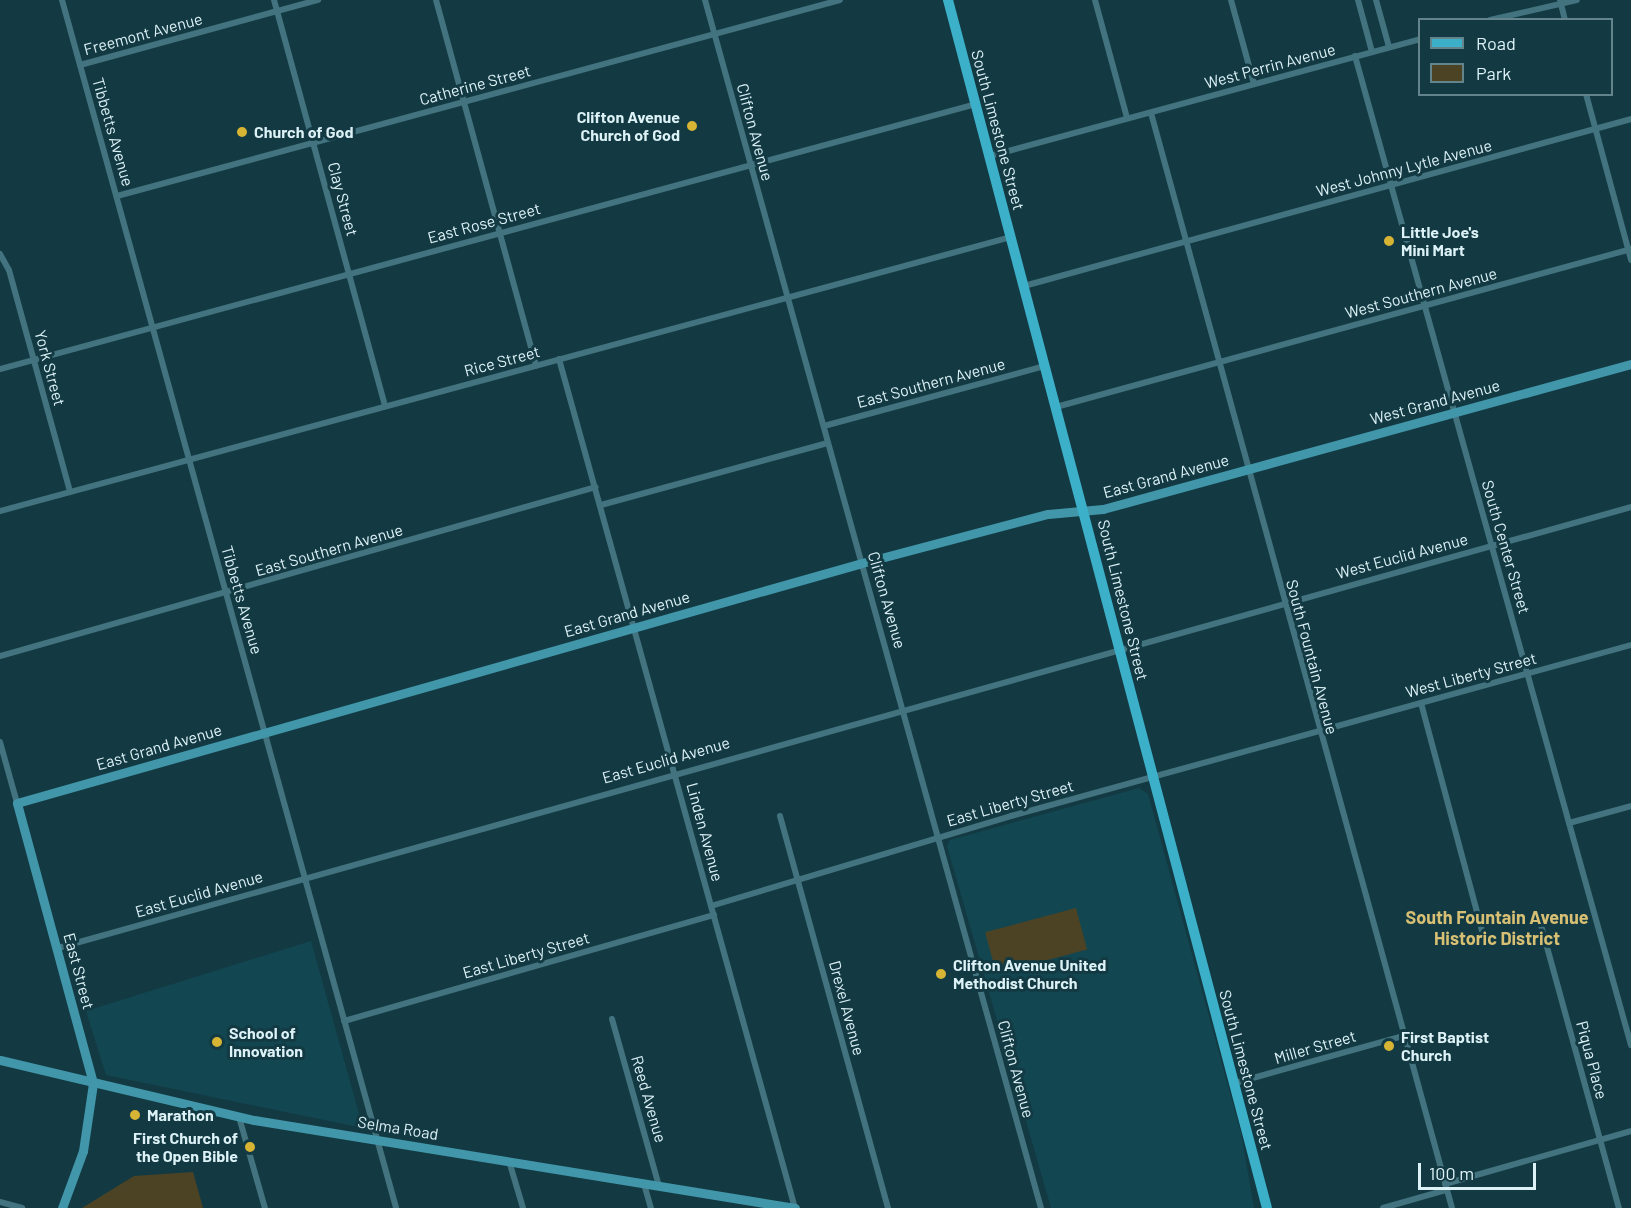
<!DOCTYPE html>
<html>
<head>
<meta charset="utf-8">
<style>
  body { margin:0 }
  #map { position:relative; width:1631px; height:1208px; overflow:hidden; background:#133a43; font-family:Barlow,sans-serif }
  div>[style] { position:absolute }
  .built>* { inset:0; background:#124651 }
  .green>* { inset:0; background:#4c4324; transform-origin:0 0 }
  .street>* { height:6px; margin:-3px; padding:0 3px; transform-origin:3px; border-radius:3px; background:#42737f }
  .secondary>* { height:9px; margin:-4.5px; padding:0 4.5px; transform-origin:4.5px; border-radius:4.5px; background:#4196a9 }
  .primary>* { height:10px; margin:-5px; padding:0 5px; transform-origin:5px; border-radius:5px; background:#3cb0c9 }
  .dots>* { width:16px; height:16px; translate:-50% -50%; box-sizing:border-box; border:3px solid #133a43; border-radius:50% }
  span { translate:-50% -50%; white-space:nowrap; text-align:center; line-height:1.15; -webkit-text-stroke:6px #133a43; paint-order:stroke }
  .street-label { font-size:16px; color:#ddf2f7 }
  .poi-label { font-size:16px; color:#ddf2f7; font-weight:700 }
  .right { translate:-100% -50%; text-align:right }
  .left { translate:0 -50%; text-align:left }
  .neighbourhood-label { font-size:18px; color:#d7c073; font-weight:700 }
  .legend { position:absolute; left:1418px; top:18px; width:195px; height:78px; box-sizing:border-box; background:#133a43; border:2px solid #64848b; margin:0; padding:8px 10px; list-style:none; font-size:18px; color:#ddf2f7 }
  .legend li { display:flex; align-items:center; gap:12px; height:30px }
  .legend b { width:30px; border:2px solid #64848b }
  .scale { position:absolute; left:1418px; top:1163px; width:118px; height:27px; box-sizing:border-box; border:3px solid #ddf2f7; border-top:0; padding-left:8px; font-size:18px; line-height:21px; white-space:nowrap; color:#ddf2f7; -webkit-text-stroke:4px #133a43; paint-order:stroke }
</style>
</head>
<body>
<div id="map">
  <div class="built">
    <div style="clip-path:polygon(1139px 788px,1148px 794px,1241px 1133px,1254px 1208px,1051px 1208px,947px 846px,950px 840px)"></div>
    <div style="clip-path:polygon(311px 941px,363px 1128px,106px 1075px,86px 1011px)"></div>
  </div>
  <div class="green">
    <div style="left:1076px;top:908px;width:43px;height:94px;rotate:75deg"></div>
    <div style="clip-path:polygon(193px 1172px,203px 1208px,82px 1208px,134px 1176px)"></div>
  </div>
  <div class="street">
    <div style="left:62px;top:0;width:1253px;rotate:74.54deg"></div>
    <div style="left:274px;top:0;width:421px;rotate:74.7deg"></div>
    <div style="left:436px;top:0;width:379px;rotate:74.7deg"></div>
    <div style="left:705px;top:0;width:1254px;rotate:74.46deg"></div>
    <div style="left:1095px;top:0;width:122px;rotate:74.8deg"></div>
    <div style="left:1231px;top:0;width:87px;rotate:74.7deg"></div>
    <div style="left:1358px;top:0;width:54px;rotate:74.9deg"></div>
    <div style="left:1376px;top:0;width:49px;rotate:74.5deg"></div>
    <div style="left:1560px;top:0;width:21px;rotate:76deg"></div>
    <div style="left:1490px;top:20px;width:89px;rotate:-12.9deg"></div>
    <div style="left:1355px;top:56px;width:1027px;rotate:74.41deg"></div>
    <div style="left:80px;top:65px;width:247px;rotate:-15.3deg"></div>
    <div style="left:1586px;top:94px;width:172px;rotate:74.8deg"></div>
    <div style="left:1151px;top:113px;width:1136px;rotate:74.63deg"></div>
    <div style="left:990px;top:156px;width:446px;rotate:-15.2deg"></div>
    <div style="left:117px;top:196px;width:749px;rotate:-15.17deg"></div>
    <div style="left:0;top:254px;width:18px;rotate:61deg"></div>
    <div style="left:9px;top:270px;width:230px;rotate:74.6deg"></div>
    <div style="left:1024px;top:286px;width:630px;rotate:-15.38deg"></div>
    <div style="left:559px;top:359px;width:881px;rotate:74.47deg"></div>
    <div style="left:0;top:369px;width:1011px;rotate:-15.19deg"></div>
    <div style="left:1056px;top:407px;width:596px;rotate:-15.36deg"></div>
    <div style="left:824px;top:426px;width:229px;rotate:-15.2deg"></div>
    <div style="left:601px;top:505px;width:235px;rotate:-15.3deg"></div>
    <div style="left:0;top:511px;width:1047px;rotate:-15.16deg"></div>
    <div style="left:0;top:656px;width:619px;rotate:-15.83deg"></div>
    <div style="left:1421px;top:703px;width:239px;rotate:75deg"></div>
    <div style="left:0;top:742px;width:63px;rotate:74.4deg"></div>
    <div style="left:780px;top:816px;width:407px;rotate:74.6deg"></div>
    <div style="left:1569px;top:823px;width:64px;rotate:-15.3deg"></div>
    <div style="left:711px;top:906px;width:313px;rotate:-16.7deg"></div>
    <div style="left:1011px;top:816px;width:643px;rotate:-15.42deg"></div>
    <div style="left:1539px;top:918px;width:301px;rotate:74.6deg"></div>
    <div style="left:58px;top:948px;width:1634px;rotate:-15.66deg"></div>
    <div style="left:612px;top:1019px;width:173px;rotate:74.3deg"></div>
    <div style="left:344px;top:1021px;width:385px;rotate:-16deg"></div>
    <div style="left:1235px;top:1083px;width:174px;rotate:-15.6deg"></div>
    <div style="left:239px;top:1117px;width:95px;rotate:74.1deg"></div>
    <div style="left:509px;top:1161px;width:49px;rotate:73.4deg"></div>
    <div style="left:644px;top:1184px;width:25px;rotate:74deg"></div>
    <div style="left:1445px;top:1184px;width:193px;rotate:-15.9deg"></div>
    <div style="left:0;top:1202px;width:23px;rotate:15deg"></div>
    <div style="left:1383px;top:1208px;width:66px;rotate:-15.9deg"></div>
  </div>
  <div class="secondary">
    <div style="left:0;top:1060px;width:261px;rotate:13.3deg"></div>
    <div style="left:254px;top:1120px;width:548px;rotate:9.24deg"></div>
    <div style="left:62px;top:1208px;width:61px;rotate:-69.8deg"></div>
    <div style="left:83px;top:1151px;width:69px;rotate:-81.6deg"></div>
    <div style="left:93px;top:1083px;width:290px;rotate:-105.2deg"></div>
    <div style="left:17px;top:803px;width:878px;rotate:-15.86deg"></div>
    <div style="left:862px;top:563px;width:192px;rotate:-14.8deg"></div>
    <div style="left:1048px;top:514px;width:55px;rotate:-5.2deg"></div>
    <div style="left:1103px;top:509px;width:548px;rotate:-15.36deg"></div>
  </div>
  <div class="primary">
    <div style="left:948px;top:0;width:1249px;rotate:75.21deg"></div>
  </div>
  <div class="dots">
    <div style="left:692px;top:126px;background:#d7b434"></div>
    <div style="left:242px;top:132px;background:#d7b434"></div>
    <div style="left:1389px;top:241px;background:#d7b434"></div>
    <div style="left:941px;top:974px;background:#d7b434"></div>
    <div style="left:217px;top:1042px;background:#d7b434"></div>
    <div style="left:1389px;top:1046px;background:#d7b434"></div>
    <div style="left:135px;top:1115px;background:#d7b434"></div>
    <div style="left:250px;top:1147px;background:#d7b434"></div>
  </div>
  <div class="street-label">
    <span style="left:143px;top:34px;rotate:-15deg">Freemont Avenue</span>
    <span style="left:1270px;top:66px;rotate:-15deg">West Perrin Avenue</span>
    <span style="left:475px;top:85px;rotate:-15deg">Catherine Street</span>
    <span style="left:998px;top:130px;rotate:75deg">South Limestone Street</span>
    <span style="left:113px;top:132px;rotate:74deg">Tibbetts Avenue</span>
    <span style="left:755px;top:132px;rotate:75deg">Clifton Avenue</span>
    <span style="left:1404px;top:168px;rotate:-15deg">West Johnny Lytle Avenue</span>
    <span style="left:343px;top:199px;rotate:75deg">Clay Street</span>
    <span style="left:484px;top:223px;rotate:-15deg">East Rose Street</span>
    <span style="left:1421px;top:293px;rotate:-15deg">West Southern Avenue</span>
    <span style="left:502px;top:361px;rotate:-15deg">Rice Street</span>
    <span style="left:50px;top:368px;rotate:75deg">York Street</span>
    <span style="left:931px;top:383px;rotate:-15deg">East Southern Avenue</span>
    <span style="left:1435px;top:402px;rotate:-15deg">West Grand Avenue</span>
    <span style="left:1166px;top:476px;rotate:-15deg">East Grand Avenue</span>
    <span style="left:1506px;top:547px;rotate:74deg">South Center Street</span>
    <span style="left:329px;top:550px;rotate:-16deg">East Southern Avenue</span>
    <span style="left:1402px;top:556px;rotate:-15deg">West Euclid Avenue</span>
    <span style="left:242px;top:600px;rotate:74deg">Tibbetts Avenue</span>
    <span style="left:887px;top:600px;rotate:74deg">Clifton Avenue</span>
    <span style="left:1123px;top:600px;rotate:76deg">South Limestone Street</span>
    <span style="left:627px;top:614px;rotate:-16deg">East Grand Avenue</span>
    <span style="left:1312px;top:657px;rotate:75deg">South Fountain Avenue</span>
    <span style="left:1471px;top:675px;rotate:-15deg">West Liberty Street</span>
    <span style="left:159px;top:747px;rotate:-16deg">East Grand Avenue</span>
    <span style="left:666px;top:760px;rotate:-16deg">East Euclid Avenue</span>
    <span style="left:1010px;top:803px;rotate:-16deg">East Liberty Street</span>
    <span style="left:705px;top:832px;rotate:75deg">Linden Avenue</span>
    <span style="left:199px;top:894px;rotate:-16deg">East Euclid Avenue</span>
    <span style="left:526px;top:955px;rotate:-16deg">East Liberty Street</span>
    <span style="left:79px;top:971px;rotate:75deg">East Street</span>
    <span style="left:847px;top:1008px;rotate:75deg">Drexel Avenue</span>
    <span style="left:1315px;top:1047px;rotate:-16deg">Miller Street</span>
    <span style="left:1592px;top:1060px;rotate:75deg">Piqua Place</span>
    <span style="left:1016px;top:1069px;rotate:75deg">Clifton Avenue</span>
    <span style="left:1246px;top:1070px;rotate:75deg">South Limestone Street</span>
    <span style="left:649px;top:1099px;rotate:74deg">Reed Avenue</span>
    <span style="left:398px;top:1128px;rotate:9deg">Selma Road</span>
  </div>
  <div class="poi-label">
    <span class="right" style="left:680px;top:126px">Clifton Avenue<br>Church of God</span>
    <span class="left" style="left:254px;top:132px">Church of God</span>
    <span class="left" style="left:1401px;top:241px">Little Joe's<br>Mini Mart</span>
    <span class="left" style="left:953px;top:974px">Clifton Avenue United<br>Methodist Church</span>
    <span class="left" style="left:229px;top:1042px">School of<br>Innovation</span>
    <span class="left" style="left:1401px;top:1046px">First Baptist<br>Church</span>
    <span class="left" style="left:147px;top:1115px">Marathon</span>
    <span class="right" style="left:238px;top:1147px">First Church of<br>the Open Bible</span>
  </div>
  <div class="neighbourhood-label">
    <span style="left:1497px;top:928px">South Fountain Avenue<br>Historic District</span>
  </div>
  <ul class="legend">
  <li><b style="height:8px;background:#3cb0c9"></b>Road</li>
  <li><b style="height:16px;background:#4c4324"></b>Park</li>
  </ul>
  <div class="scale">100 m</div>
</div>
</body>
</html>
